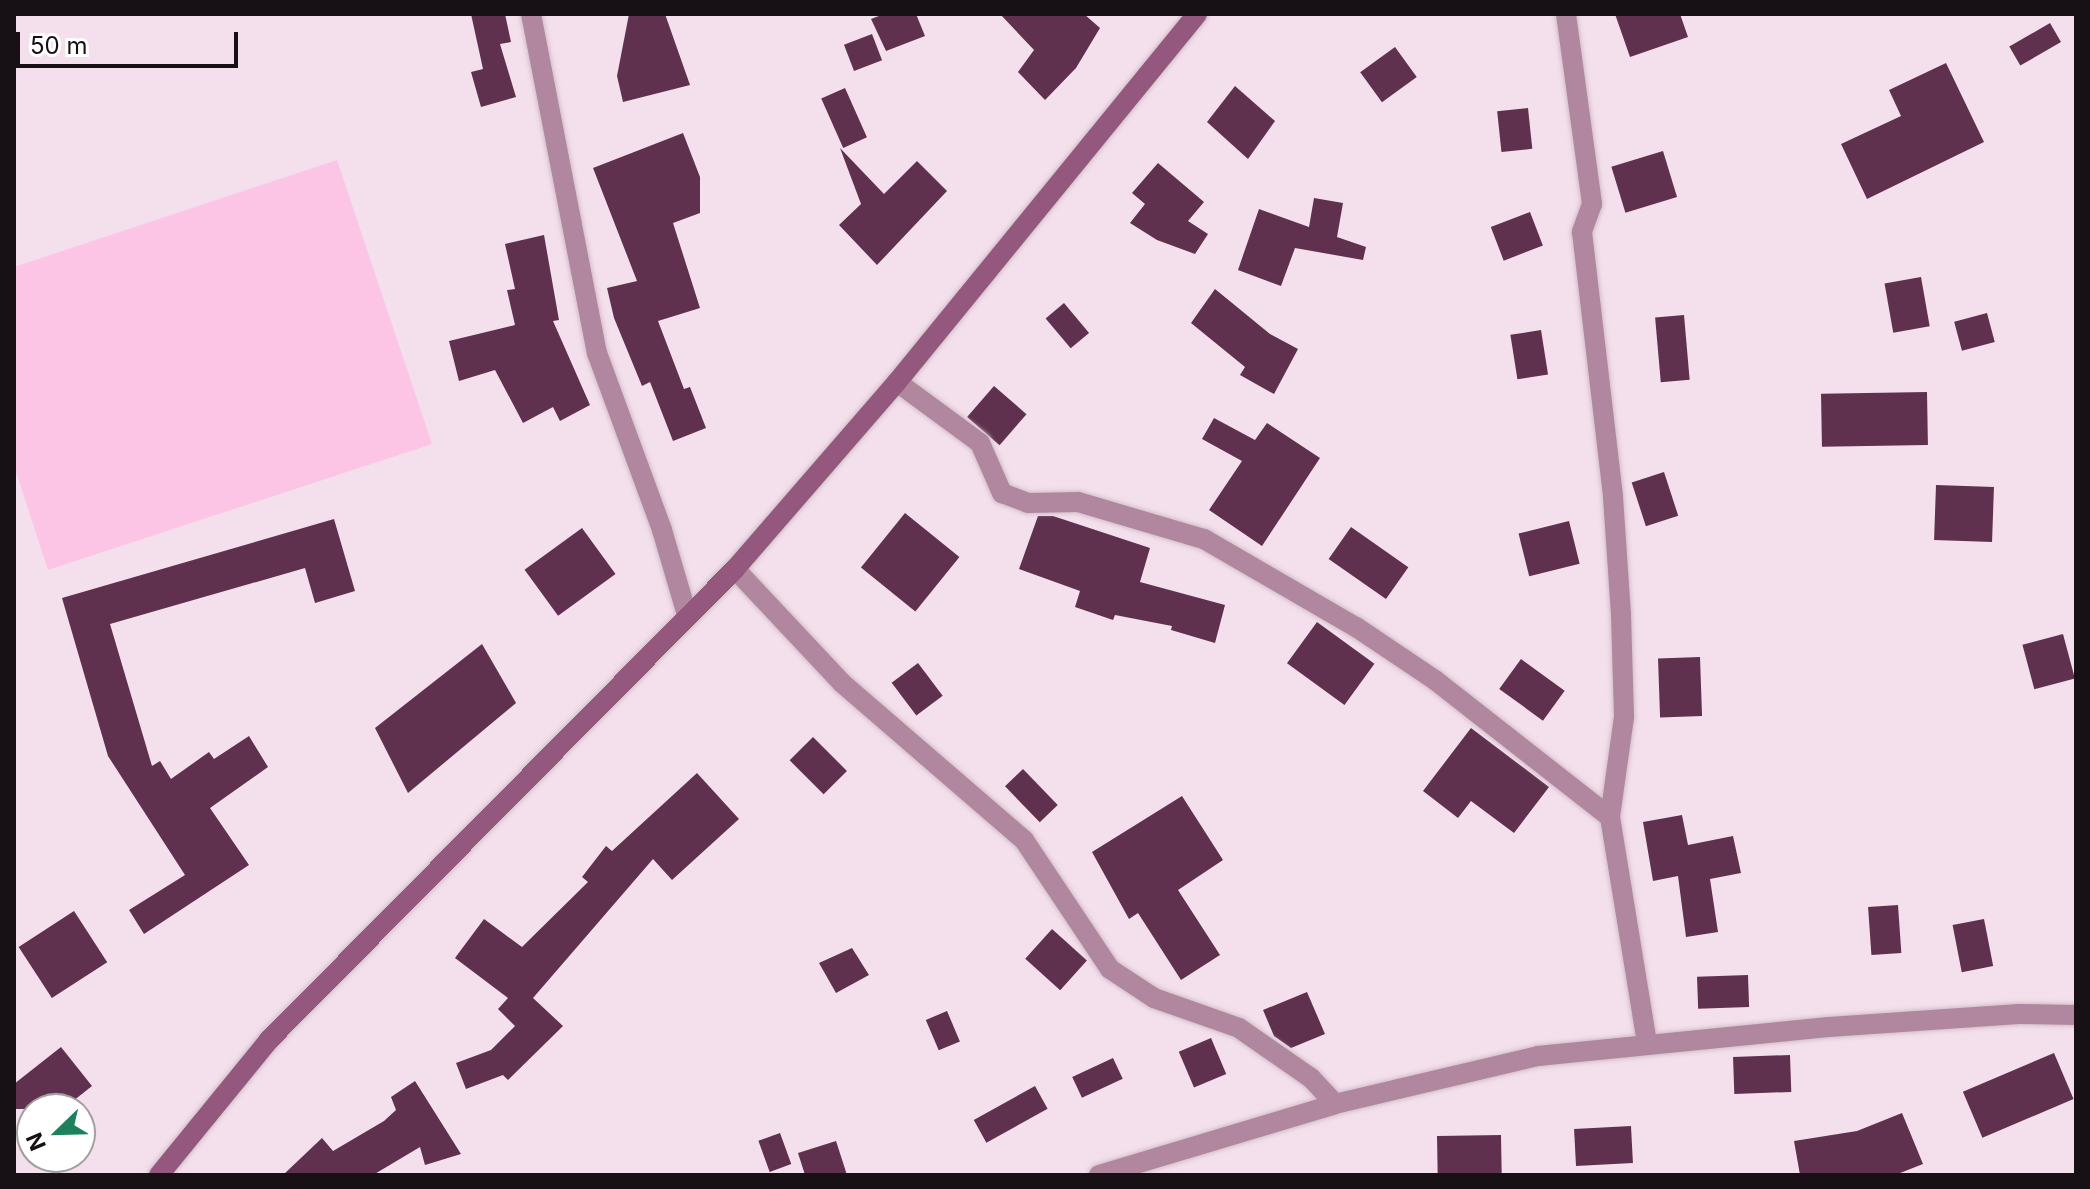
<!DOCTYPE html>
<html>
<head>
<meta charset="utf-8">
<style>
  body { margin:0 }
  #map { position:relative; width:2090px; height:1189px; overflow:hidden; background:#f4e0ec; font-family:Inter,sans-serif }
  div>[style] { position:absolute }
  .green>* { inset:0; background:#fcc4e5 }
  .building>* { inset:0; background:#5f314e; transform-origin:0 0 }
  .roads { filter:drop-shadow(0 0 2px #d1bfc9) drop-shadow(0 0 2px #d1bfc9) }
  .minor>* { height:20px; margin:-10px; padding:0 10px; transform-origin:10px; border-radius:10px; background:#b187a0 }
  .secondary>* { height:20px; margin:-10px; padding:0 10px; transform-origin:10px; border-radius:10px; background:#94587e }
  span { translate:-50% -50%; white-space:nowrap; text-align:center; line-height:1.15; -webkit-text-stroke:8px #fff; paint-order:stroke }
  .frame { position:absolute; inset:0; border:16px solid #171014; pointer-events:none }
  .north { position:absolute; left:16px; top:1093px; width:80px; height:80px; box-sizing:border-box; background:#fff; border:2px solid #a29fa1; border-radius:50%; rotate:247deg; font-size:22px; font-weight:700; line-height:32px; text-align:center; color:#171014 }
  .north::after { content:''; display:block; margin:auto; width:28px; height:36px; background:#1c825c; clip-path:polygon(50% 0,100% 100%,50% 72%,0 100%) }
  .scale { position:absolute; left:16px; top:32px; width:222px; height:36px; box-sizing:border-box; border:4px solid #171014; border-top:0; padding-left:10px; font-size:24px; line-height:28px; white-space:nowrap; color:#171014; -webkit-text-stroke:6px #fff; paint-order:stroke }
</style>
</head>
<body>
<div id="map">
  <div class="green">
    <div style="clip-path:polygon(337px 160px,432px 444px,48px 570px,14px 466px,14px 267px)"></div>
  </div>
  <div class="building">
    <div style="clip-path:polygon(471px 14px,505px 14px,511px 42px,500px 44px,516px 97px,481px 107px,471px 72px,483px 69px)"></div>
    <div style="clip-path:polygon(629px 14px,665px 14px,690px 85px,623px 102px,617px 76px)"></div>
    <div style="clip-path:polygon(884px 14px,916px 14px,925px 36px,886px 51px,871px 19px)"></div>
    <div style="clip-path:polygon(1000px 14px,1084px 14px,1100px 28px,1076px 68px,1045px 100px,1018px 72px,1034px 50px)"></div>
    <div style="clip-path:polygon(1615px 14px,1680px 14px,1688px 37px,1630px 57px)"></div>
    <div style="left:2050px;top:23px;width:22px;height:47px;rotate:60deg"></div>
    <div style="left:872px;top:34px;width:28px;height:30px;rotate:69deg"></div>
    <div style="left:1395px;top:47px;width:37px;height:43px;rotate:54deg"></div>
    <div style="clip-path:polygon(1946px 63px,1984px 142px,1867px 199px,1841px 144px,1901px 116px,1889px 90px)"></div>
    <div style="clip-path:polygon(1235px 86px,1275px 121px,1248px 159px,1207px 122px)"></div>
    <div style="left:845px;top:88px;width:54px;height:26px;rotate:66deg"></div>
    <div style="left:1528px;top:108px;width:41px;height:31px;rotate:84deg"></div>
    <div style="clip-path:polygon(683px 133px,700px 177px,700px 213px,673px 223px,700px 308px,658px 321px,684px 389px,690px 387px,706px 428px,673px 441px,650px 382px,642px 386px,614px 318px,607px 288px,637px 281px,593px 168px)"></div>
    <div style="clip-path:polygon(840px 148px,884px 194px,917px 161px,947px 191px,877px 265px,839px 225px,861px 204px)"></div>
    <div style="left:1663px;top:151px;width:48px;height:54px;rotate:73deg"></div>
    <div style="clip-path:polygon(1158px 163px,1204px 202px,1188px 221px,1208px 234px,1195px 254px,1157px 240px,1130px 223px,1145px 204px,1132px 193px)"></div>
    <div style="clip-path:polygon(1314px 198px,1343px 203px,1337px 237px,1366px 247px,1363px 260px,1295px 248px,1281px 286px,1238px 270px,1259px 209px,1309px 227px)"></div>
    <div style="left:1530px;top:212px;width:36px;height:42px;rotate:69deg"></div>
    <div style="clip-path:polygon(544px 235px,559px 320px,553px 321px,590px 405px,560px 421px,553px 407px,523px 423px,495px 370px,459px 381px,449px 341px,515px 325px,507px 290px,515px 289px,505px 244px)"></div>
    <div style="left:1921px;top:277px;width:50px;height:37px;rotate:80deg"></div>
    <div style="clip-path:polygon(1215px 289px,1270px 334px,1298px 349px,1274px 394px,1240px 375px,1245px 367px,1191px 323px)"></div>
    <div style="left:1064px;top:303px;width:39px;height:24px;rotate:50deg"></div>
    <div style="left:1987px;top:313px;width:30px;height:34px;rotate:75deg"></div>
    <div style="left:1684px;top:315px;width:65px;height:29px;rotate:85deg"></div>
    <div style="left:1541px;top:330px;width:45px;height:31px;rotate:81deg"></div>
    <div style="left:994px;top:386px;width:43px;height:41px;rotate:41deg"></div>
    <div style="left:1927px;top:392px;width:53px;height:106px;rotate:89deg"></div>
    <div style="clip-path:polygon(1214px 418px,1255px 440px,1267px 423px,1320px 458px,1262px 546px,1209px 510px,1242px 461px,1202px 439px)"></div>
    <div style="left:1664px;top:472px;width:46px;height:34px;rotate:72deg"></div>
    <div style="left:1936px;top:485px;width:58px;height:55px;rotate:2deg"></div>
    <div style="left:905px;top:513px;width:70px;height:70px;rotate:39deg"></div>
    <div style="clip-path:polygon(1038px 516px,1053px 516px,1150px 548px,1140px 582px,1225px 605px,1215px 643px,1171px 630px,1172px 626px,1115px 615px,1113px 620px,1075px 607px,1080px 591px,1019px 569px)"></div>
    <div style="clip-path:polygon(334px 519px,355px 591px,315px 603px,305px 568px,110px 624px,152px 766px,160px 761px,171px 779px,209px 752px,214px 759px,249px 736px,268px 767px,210px 808px,249px 865px,144px 934px,129px 910px,185px 875px,108px 756px,62px 598px)"></div>
    <div style="left:1569px;top:521px;width:44px;height:52px;rotate:76deg"></div>
    <div style="left:1351px;top:527px;width:70px;height:39px;rotate:35deg"></div>
    <div style="left:582px;top:528px;width:57px;height:71px;rotate:54deg"></div>
    <div style="left:1317px;top:622px;width:71px;height:51px;rotate:36deg"></div>
    <div style="left:2063px;top:634px;width:46px;height:42px;rotate:75deg"></div>
    <div style="clip-path:polygon(482px 644px,516px 703px,408px 793px,375px 728px)"></div>
    <div style="left:1700px;top:657px;width:59px;height:42px;rotate:88deg"></div>
    <div style="left:1521px;top:659px;width:54px;height:37px;rotate:36deg"></div>
    <div style="left:918px;top:663px;width:41px;height:33px;rotate:53deg"></div>
    <div style="clip-path:polygon(1471px 728px,1549px 787px,1514px 833px,1471px 801px,1458px 818px,1423px 791px)"></div>
    <div style="left:813px;top:737px;width:48px;height:33px;rotate:45deg"></div>
    <div style="left:1023px;top:769px;width:50px;height:25px;rotate:46deg"></div>
    <div style="clip-path:polygon(697px 773px,739px 819px,672px 880px,653px 859px,533px 998px,563px 1026px,508px 1080px,503px 1075px,466px 1089px,456px 1063px,491px 1050px,515px 1026px,498px 1009px,508px 998px,455px 958px,484px 919px,522px 947px,588px 882px,582px 877px,606px 846px,612px 851px)"></div>
    <div style="clip-path:polygon(1182px 796px,1223px 860px,1178px 890px,1220px 955px,1181px 980px,1138px 913px,1129px 919px,1092px 852px)"></div>
    <div style="clip-path:polygon(1682px 815px,1688px 845px,1733px 836px,1741px 873px,1710px 879px,1718px 932px,1686px 937px,1678px 876px,1653px 881px,1643px 822px)"></div>
    <div style="left:1898px;top:905px;width:48px;height:30px;rotate:86deg"></div>
    <div style="left:74px;top:911px;width:61px;height:66px;rotate:57deg"></div>
    <div style="left:1984px;top:919px;width:48px;height:32px;rotate:79deg"></div>
    <div style="left:1052px;top:929px;width:47px;height:40px;rotate:42deg"></div>
    <div style="clip-path:polygon(852px 948px,869px 975px,836px 993px,819px 963px)"></div>
    <div style="left:1748px;top:975px;width:32px;height:51px;rotate:88deg"></div>
    <div style="clip-path:polygon(1307px 992px,1325px 1034px,1291px 1048px,1274px 1036px,1263px 1010px)"></div>
    <div style="left:947px;top:1011px;width:33px;height:23px;rotate:67deg"></div>
    <div style="left:1211px;top:1038px;width:39px;height:35px;rotate:67deg"></div>
    <div style="clip-path:polygon(61px 1047px,92px 1086px,63px 1109px,14px 1109px,14px 1084px)"></div>
    <div style="left:2054px;top:1053px;width:50px;height:99px;rotate:67deg"></div>
    <div style="left:1790px;top:1055px;width:37px;height:57px;rotate:88deg"></div>
    <div style="left:1113px;top:1058px;width:23px;height:45px;rotate:65deg"></div>
    <div style="clip-path:polygon(415px 1081px,461px 1154px,425px 1165px,420px 1147px,373px 1175px,283px 1175px,322px 1138px,333px 1151px,384px 1121px,396px 1110px,391px 1097px)"></div>
    <div style="left:1035px;top:1086px;width:26px;height:70px;rotate:61deg"></div>
    <div style="clip-path:polygon(1902px 1113px,1923px 1164px,1895px 1175px,1800px 1175px,1794px 1141px,1857px 1131px)"></div>
    <div style="left:1631px;top:1126px;width:37px;height:57px;rotate:87deg"></div>
    <div style="left:780px;top:1133px;width:33px;height:23px;rotate:70deg"></div>
    <div style="left:1501px;top:1135px;width:40px;height:64px;rotate:89deg"></div>
    <div style="clip-path:polygon(836px 1141px,847px 1175px,805px 1175px,798px 1153px)"></div>
  </div>
  <div class="roads">
    <div class="minor">
      <div style="left:531px;top:14px;width:345px;rotate:79deg"></div>
      <div style="left:597px;top:353px;width:189px;rotate:69.8deg"></div>
      <div style="left:662px;top:530px;width:89px;rotate:73.6deg"></div>
      <div style="left:1566px;top:14px;width:192px;rotate:82.2deg"></div>
      <div style="left:1592px;top:204px;width:30px;rotate:110deg"></div>
      <div style="left:1582px;top:232px;width:267px;rotate:83.3deg"></div>
      <div style="left:1613px;top:497px;width:118px;rotate:86.1deg"></div>
      <div style="left:1621px;top:615px;width:102px;rotate:88.3deg"></div>
      <div style="left:1624px;top:717px;width:101px;rotate:98deg"></div>
      <div style="left:1610px;top:817px;width:230px;rotate:80.7deg"></div>
      <div style="left:897px;top:382px;width:103px;rotate:36.3deg"></div>
      <div style="left:980px;top:443px;width:55px;rotate:66.3deg"></div>
      <div style="left:1002px;top:493px;width:28px;rotate:21deg"></div>
      <div style="left:1028px;top:503px;width:50px;rotate:-1.1deg"></div>
      <div style="left:1078px;top:502px;width:131px;rotate:16.4deg"></div>
      <div style="left:1204px;top:539px;width:176px;rotate:30.1deg"></div>
      <div style="left:1356px;top:627px;width:95px;rotate:33.9deg"></div>
      <div style="left:1435px;top:680px;width:222px;rotate:38.1deg"></div>
      <div style="left:735px;top:569px;width:156px;rotate:46.8deg"></div>
      <div style="left:842px;top:683px;width:240px;rotate:40.8deg"></div>
      <div style="left:1024px;top:840px;width:155px;rotate:56.3deg"></div>
      <div style="left:1110px;top:969px;width:53px;rotate:33.4deg"></div>
      <div style="left:1154px;top:998px;width:90px;rotate:19.4deg"></div>
      <div style="left:1239px;top:1028px;width:88px;rotate:34.8deg"></div>
      <div style="left:1311px;top:1078px;width:35px;rotate:47deg"></div>
      <div style="left:1099px;top:1175px;width:246px;rotate:-16.7deg"></div>
      <div style="left:1335px;top:1104px;width:209px;rotate:-13.3deg"></div>
      <div style="left:1538px;top:1056px;width:292px;rotate:-5.7deg"></div>
      <div style="left:1829px;top:1027px;width:190px;rotate:-3.9deg"></div>
      <div style="left:2019px;top:1014px;width:57px;rotate:1deg"></div>
    </div>
    <div class="secondary">
      <div style="left:159px;top:1175px;width:174px;rotate:-50.8deg"></div>
      <div style="left:269px;top:1040px;width:663px;rotate:-45.31deg"></div>
      <div style="left:735px;top:569px;width:247px;rotate:-49.1deg"></div>
      <div style="left:897px;top:382px;width:475px;rotate:-50.8deg"></div>
    </div>
  </div>
  <div class="frame"></div>
  <div class="north">N</div>
  <div class="scale">50 m</div>
</div>
</body>
</html>
